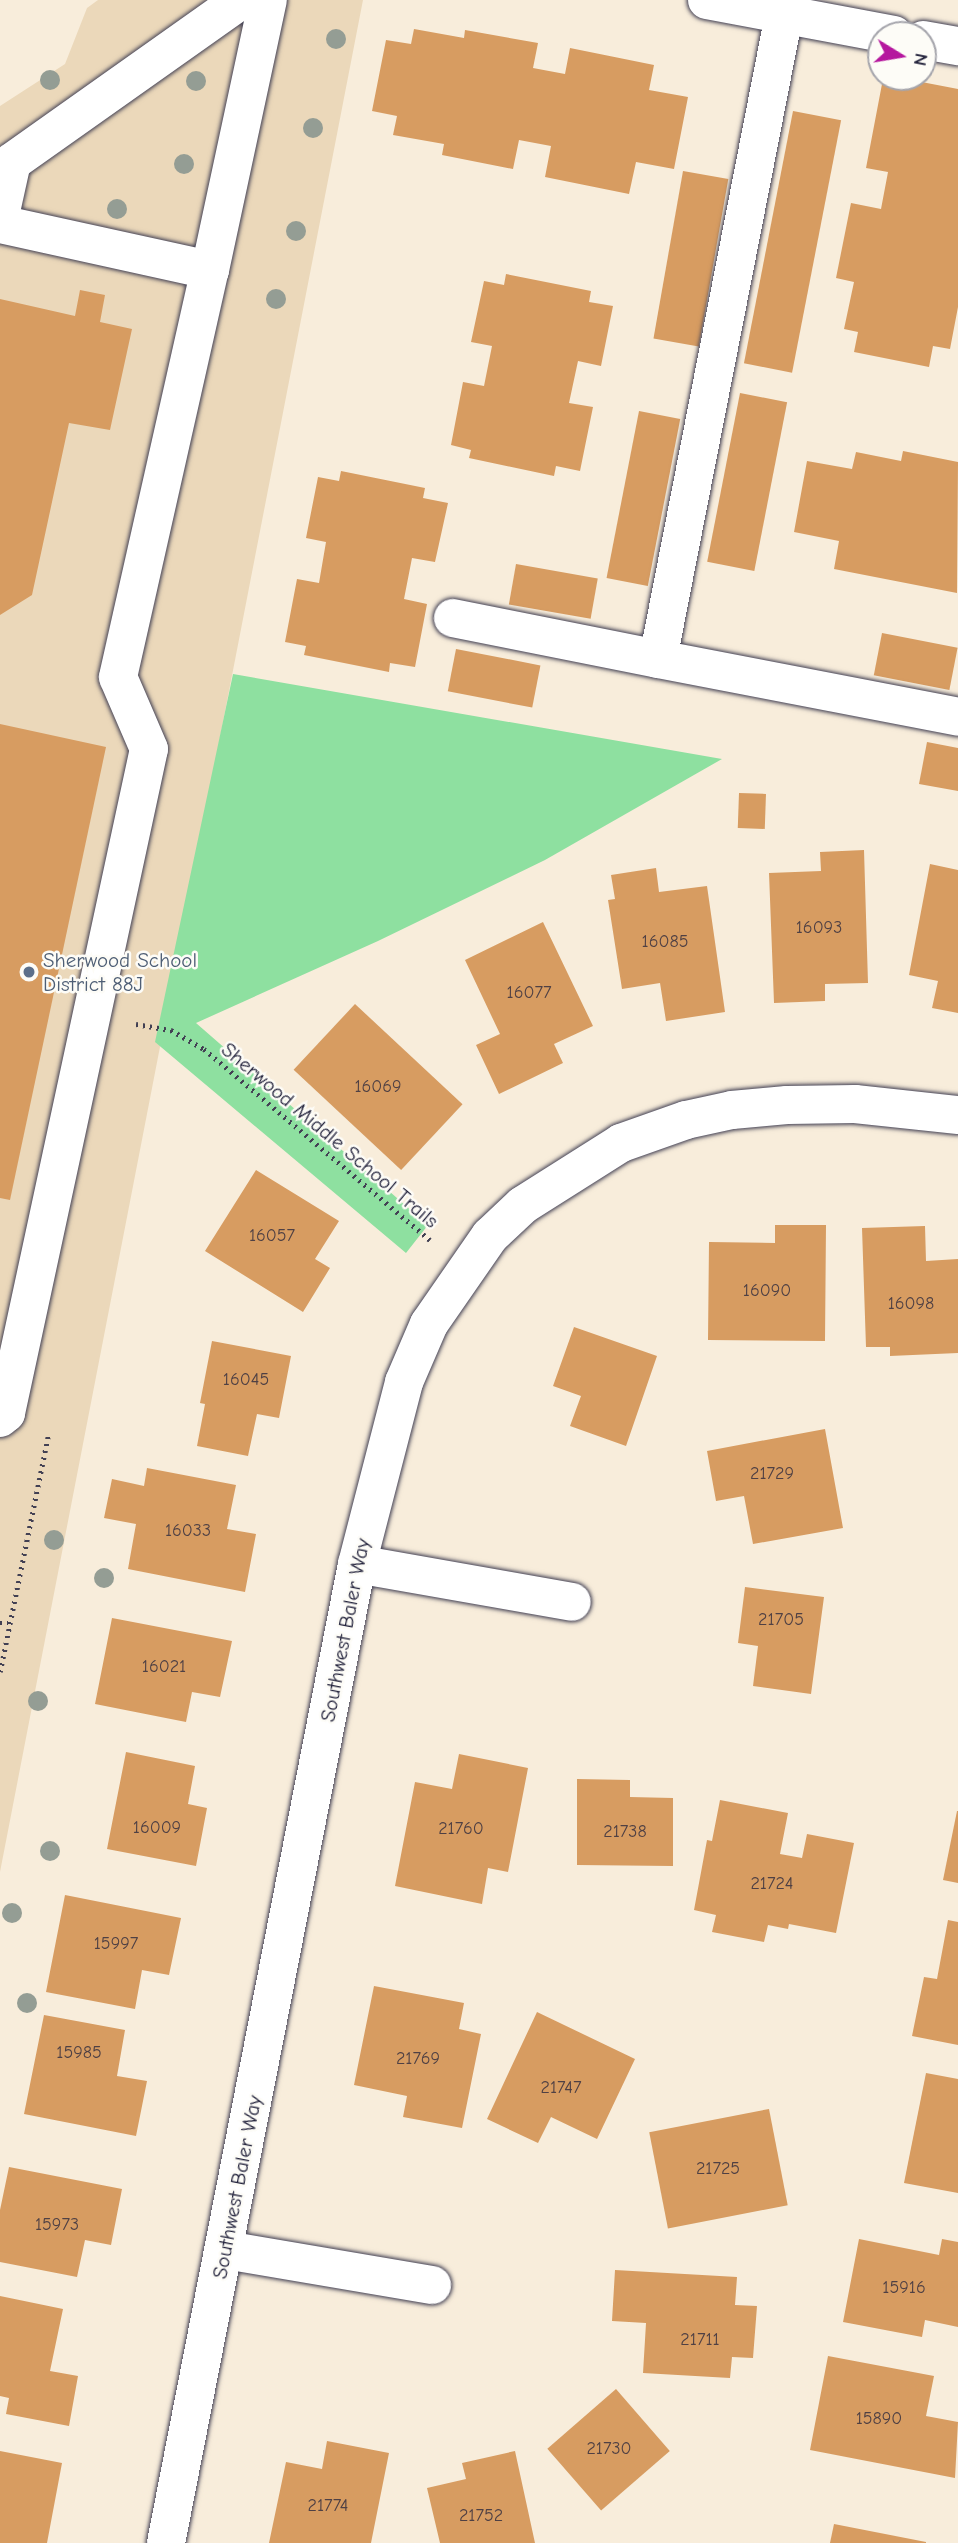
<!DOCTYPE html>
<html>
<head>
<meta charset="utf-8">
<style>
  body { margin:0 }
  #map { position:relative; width:958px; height:2543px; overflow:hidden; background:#f8eddb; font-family:"Comic Neue",sans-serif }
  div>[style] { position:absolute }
  .built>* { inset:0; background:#ebd8ba }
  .green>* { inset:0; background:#8ee0a0 }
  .building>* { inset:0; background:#d79c61; transform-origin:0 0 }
  .path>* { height:4.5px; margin-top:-2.25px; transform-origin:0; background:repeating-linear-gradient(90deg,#424053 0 2px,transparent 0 7px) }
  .roads { filter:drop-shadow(0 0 2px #424053) drop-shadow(0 0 2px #424053) }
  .minor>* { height:38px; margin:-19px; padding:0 19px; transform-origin:19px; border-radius:19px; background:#fff }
  .trees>* { width:20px; height:20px; margin:-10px; border-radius:50%; background:#949d94 }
  .dots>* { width:19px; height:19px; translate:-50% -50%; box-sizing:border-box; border:4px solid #fdfcf7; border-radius:50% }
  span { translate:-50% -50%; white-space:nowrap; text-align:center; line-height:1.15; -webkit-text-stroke:5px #fdfcf7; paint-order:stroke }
  .number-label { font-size:18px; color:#4f4044 }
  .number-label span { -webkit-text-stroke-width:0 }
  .service-label { font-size:21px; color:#4e5e75 }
  .left { translate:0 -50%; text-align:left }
  .street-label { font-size:21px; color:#22223b }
  .north { position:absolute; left:867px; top:21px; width:70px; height:70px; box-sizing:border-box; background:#fdfcf7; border:2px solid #a5a5ac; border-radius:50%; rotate:101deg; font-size:19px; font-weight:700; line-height:28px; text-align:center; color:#22223b }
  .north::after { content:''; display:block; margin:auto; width:24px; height:32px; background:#b5179e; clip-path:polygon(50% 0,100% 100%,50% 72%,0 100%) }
</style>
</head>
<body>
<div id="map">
  <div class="built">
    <div style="clip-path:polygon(98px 0,363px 0,0 1872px,0 106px,65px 64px,87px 8px)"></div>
  </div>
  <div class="green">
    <div style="clip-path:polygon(233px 674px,722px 759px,545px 860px,378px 941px,196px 1023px,428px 1225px,406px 1253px,155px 1042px)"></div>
  </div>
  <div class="building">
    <div style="clip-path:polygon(414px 29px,464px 38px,465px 30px,538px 43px,533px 68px,565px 74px,570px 48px,654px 65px,649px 90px,688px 97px,674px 169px,636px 162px,629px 194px,545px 177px,551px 146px,519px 140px,513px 169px,442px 155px,444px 144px,393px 135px,397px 116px,372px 111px,386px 40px,411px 44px)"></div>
    <div style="clip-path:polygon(906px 79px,958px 89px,958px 307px,950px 349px,933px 346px,929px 367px,854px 352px,858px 332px,844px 329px,854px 282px,836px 278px,851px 203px,881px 209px,888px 172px,866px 168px,882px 84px,904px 88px)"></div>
    <div style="left:793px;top:111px;width:49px;height:257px;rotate:11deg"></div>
    <div style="left:683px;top:171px;width:46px;height:170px;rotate:10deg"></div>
    <div style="clip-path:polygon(506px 274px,591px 291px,589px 302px,613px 306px,601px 366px,578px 361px,569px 403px,593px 407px,580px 471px,556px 466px,554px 476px,469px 458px,471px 450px,451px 445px,463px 382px,484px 386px,492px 346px,471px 342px,484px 281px,504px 285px)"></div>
    <div style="clip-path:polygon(80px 290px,105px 295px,100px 322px,132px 329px,110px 430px,69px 423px,32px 595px,0 615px,0 299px,75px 316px)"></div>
    <div style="left:740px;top:393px;width:48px;height:172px;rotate:11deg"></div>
    <div style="left:639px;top:411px;width:42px;height:170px;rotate:11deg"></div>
    <div style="clip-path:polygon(903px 451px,958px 462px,957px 593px,834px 569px,839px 541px,794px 532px,807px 461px,852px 469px,856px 452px,901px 461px)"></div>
    <div style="clip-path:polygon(341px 471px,425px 488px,423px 498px,448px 503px,435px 562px,412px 558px,404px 599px,427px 604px,415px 667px,390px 663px,389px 672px,304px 655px,306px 646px,285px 642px,297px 579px,319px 583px,326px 542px,306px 538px,318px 477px,339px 481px)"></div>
    <div style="left:516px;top:564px;width:83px;height:41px;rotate:10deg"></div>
    <div style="left:882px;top:633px;width:77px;height:43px;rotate:11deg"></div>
    <div style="left:456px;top:649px;width:86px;height:43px;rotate:11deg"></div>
    <div style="clip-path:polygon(0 724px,106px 747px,10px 1200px,0 1198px)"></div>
    <div style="clip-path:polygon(927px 742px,958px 748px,958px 791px,919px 784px)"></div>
    <div style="left:739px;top:793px;width:27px;height:35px;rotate:2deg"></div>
    <div style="clip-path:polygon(864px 850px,868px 983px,825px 984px,825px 1001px,774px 1003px,769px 873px,821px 871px,820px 852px)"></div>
    <div style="clip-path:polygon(930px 864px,958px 870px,958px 1013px,932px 1008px,938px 981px,909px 975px)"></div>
    <div style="clip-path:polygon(656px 868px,659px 892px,707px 886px,725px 1012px,666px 1021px,660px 983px,622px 989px,608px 900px,615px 899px,611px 875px)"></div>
    <div style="clip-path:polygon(543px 922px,593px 1026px,554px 1044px,563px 1063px,499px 1094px,476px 1045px,500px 1034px,465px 960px)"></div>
    <div style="left:355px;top:1004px;width:147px;height:90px;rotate:43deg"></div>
    <div style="clip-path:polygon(256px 1170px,339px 1221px,315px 1259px,330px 1268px,303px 1312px,205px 1251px)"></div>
    <div style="clip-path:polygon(775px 1225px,826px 1225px,825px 1341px,708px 1340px,709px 1242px,775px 1243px)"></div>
    <div style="clip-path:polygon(925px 1226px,926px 1261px,958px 1259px,958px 1353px,890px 1356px,890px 1347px,866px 1347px,862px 1228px)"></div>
    <div style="clip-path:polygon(574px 1327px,657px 1356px,626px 1446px,570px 1426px,581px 1396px,553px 1386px)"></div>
    <div style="clip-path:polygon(212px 1341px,291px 1356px,279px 1418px,257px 1414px,248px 1456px,197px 1446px,205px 1404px,200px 1403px)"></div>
    <div style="clip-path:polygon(825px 1429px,843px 1528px,753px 1544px,744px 1496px,716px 1501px,707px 1451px)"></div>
    <div style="clip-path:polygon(147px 1468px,236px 1485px,227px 1529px,256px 1534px,245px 1592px,128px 1569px,136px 1524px,104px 1518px,112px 1479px,144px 1486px)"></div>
    <div style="clip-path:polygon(745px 1587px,824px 1597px,811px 1694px,753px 1686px,758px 1646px,738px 1643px)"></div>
    <div style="clip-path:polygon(112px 1618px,232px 1641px,220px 1697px,192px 1692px,186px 1722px,95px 1704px)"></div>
    <div style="clip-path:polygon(126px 1752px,195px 1766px,188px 1804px,207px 1808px,196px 1866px,107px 1849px)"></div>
    <div style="clip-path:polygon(459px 1754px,528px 1768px,508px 1872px,488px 1868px,482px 1904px,395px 1886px,415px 1782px,452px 1789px)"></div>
    <div style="clip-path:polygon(577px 1779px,630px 1780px,630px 1797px,673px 1798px,673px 1866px,577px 1865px)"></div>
    <div style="clip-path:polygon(720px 1800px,788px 1813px,780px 1854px,802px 1858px,807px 1834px,854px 1843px,836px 1933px,789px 1924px,788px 1929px,768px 1925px,764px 1942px,712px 1932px,716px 1915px,694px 1910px,707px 1840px,712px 1841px)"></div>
    <div style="clip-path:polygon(957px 1811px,958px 1811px,958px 1883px,943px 1880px)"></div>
    <div style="clip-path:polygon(65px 1895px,181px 1918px,169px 1975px,142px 1970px,135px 2009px,46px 1992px)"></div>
    <div style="clip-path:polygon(948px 1920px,958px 1922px,958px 2045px,912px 2036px,924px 1977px,937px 1979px)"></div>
    <div style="clip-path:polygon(374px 1986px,464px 2003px,459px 2029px,481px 2034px,462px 2128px,403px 2117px,407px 2096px,354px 2085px)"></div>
    <div style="clip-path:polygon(537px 2012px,635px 2059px,597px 2139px,551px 2117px,538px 2143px,487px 2119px)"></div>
    <div style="clip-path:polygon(44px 2015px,125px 2030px,117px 2076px,147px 2081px,136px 2136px,24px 2114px)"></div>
    <div style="clip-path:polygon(926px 2073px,958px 2079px,958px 2193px,904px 2183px)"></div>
    <div style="left:769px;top:2109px;width:98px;height:122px;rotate:79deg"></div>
    <div style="clip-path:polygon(9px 2167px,122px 2189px,111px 2245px,85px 2240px,77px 2277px,0 2262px,0 2210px)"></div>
    <div style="clip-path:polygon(859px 2239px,939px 2255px,942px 2239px,958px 2242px,958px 2327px,925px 2320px,922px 2337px,843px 2322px)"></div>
    <div style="clip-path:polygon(615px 2270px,737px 2277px,735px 2305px,757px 2306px,753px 2358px,732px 2357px,730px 2378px,643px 2373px,646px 2323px,612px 2321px)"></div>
    <div style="clip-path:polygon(0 2296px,63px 2309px,50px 2371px,78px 2376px,69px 2426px,6px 2414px,9px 2398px,0 2396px)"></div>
    <div style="clip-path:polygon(828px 2356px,934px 2376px,926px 2416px,958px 2422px,955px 2478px,810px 2450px)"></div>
    <div style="left:616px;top:2389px;width:82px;height:91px;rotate:49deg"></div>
    <div style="clip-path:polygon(327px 2441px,389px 2453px,371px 2543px,269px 2543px,286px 2462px,322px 2469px)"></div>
    <div style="clip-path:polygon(0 2451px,62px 2463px,47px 2543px,0 2543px)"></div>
    <div style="clip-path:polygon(515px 2451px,535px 2543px,440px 2543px,427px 2488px,466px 2479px,462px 2463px)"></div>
    <div style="clip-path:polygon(834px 2524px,926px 2542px,926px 2543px,830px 2543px)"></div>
  </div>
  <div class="path">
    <div style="left:136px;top:1024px;width:36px;rotate:10deg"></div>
    <div style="left:171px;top:1030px;width:38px;rotate:30deg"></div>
    <div style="left:204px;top:1049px;width:296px;rotate:40.2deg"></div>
    <div style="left:0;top:1623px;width:8px"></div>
    <div style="left:0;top:1672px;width:241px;rotate:-78.5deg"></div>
  </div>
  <div class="roads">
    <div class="minor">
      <div style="left:707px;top:0;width:190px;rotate:10.6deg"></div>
      <div style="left:784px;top:15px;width:656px;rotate:101.07deg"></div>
      <div style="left:658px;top:659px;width:306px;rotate:10.9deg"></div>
      <div style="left:923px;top:40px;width:36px;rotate:10deg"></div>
      <div style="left:0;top:216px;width:55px;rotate:-77.5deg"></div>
      <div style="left:12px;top:162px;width:281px;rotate:-35.3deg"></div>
      <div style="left:0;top:224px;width:215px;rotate:12.4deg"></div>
      <div style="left:210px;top:270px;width:276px;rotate:-77.9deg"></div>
      <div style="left:453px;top:618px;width:209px;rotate:11.3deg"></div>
      <div style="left:0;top:1418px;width:8px;rotate:-40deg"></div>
      <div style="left:6px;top:1413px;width:679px;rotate:-77.85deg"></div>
      <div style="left:149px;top:749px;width:78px;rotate:-113.3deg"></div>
      <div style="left:118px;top:677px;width:417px;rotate:-77.3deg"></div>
      <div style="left:357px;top:1564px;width:218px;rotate:10deg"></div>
      <div style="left:225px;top:2250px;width:210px;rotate:9.6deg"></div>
      <div style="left:166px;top:2543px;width:997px;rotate:-78.96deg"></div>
      <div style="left:357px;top:1564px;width:188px;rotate:-75.5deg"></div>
      <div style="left:404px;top:1382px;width:63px;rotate:-66.7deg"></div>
      <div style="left:429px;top:1324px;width:107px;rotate:-55.3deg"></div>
      <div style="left:490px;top:1236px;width:45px;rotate:-43.2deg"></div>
      <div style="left:523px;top:1205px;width:116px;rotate:-32.3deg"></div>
      <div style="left:621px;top:1143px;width:69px;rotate:-19.5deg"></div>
      <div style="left:686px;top:1120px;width:47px;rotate:-12.3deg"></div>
      <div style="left:732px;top:1110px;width:55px;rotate:-5.2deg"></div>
      <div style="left:787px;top:1105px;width:68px;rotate:-0.8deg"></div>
      <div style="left:855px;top:1104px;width:104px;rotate:6.1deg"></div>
    </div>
  </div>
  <div class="trees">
    <div style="left:336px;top:39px"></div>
    <div style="left:50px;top:80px"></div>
    <div style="left:196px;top:81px"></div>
    <div style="left:313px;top:128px"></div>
    <div style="left:184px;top:164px"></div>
    <div style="left:117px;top:209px"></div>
    <div style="left:296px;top:231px"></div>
    <div style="left:276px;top:299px"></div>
    <div style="left:54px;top:1540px"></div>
    <div style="left:104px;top:1578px"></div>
    <div style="left:38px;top:1701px"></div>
    <div style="left:50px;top:1851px"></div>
    <div style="left:12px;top:1913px"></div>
    <div style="left:27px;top:2003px"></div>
  </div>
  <div class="dots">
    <div style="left:29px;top:972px;background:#5c6f8a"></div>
  </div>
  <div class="number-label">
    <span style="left:819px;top:928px">16093</span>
    <span style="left:665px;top:942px">16085</span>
    <span style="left:529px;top:993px">16077</span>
    <span style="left:378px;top:1087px">16069</span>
    <span style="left:272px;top:1236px">16057</span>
    <span style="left:767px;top:1291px">16090</span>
    <span style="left:911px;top:1304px">16098</span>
    <span style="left:246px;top:1380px">16045</span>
    <span style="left:772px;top:1474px">21729</span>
    <span style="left:188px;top:1531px">16033</span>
    <span style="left:781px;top:1620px">21705</span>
    <span style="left:164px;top:1667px">16021</span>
    <span style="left:157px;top:1828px">16009</span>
    <span style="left:461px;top:1829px">21760</span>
    <span style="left:625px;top:1832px">21738</span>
    <span style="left:772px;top:1884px">21724</span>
    <span style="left:116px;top:1944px">15997</span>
    <span style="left:79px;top:2053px">15985</span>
    <span style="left:418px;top:2059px">21769</span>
    <span style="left:561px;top:2088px">21747</span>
    <span style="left:718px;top:2169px">21725</span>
    <span style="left:57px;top:2225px">15973</span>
    <span style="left:904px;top:2288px">15916</span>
    <span style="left:700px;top:2340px">21711</span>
    <span style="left:879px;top:2419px">15890</span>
    <span style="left:609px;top:2449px">21730</span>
    <span style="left:328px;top:2506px">21774</span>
    <span style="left:481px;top:2516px">21752</span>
  </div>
  <div class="service-label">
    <span class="left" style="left:43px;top:972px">Sherwood School<br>District 88J</span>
  </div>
  <div class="street-label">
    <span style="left:330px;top:1135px;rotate:40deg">Sherwood Middle School Trails</span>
    <span style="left:345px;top:1630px;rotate:-79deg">Southwest Baler Way</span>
    <span style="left:237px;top:2187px;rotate:-79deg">Southwest Baler Way</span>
  </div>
  <div class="north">N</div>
</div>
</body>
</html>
